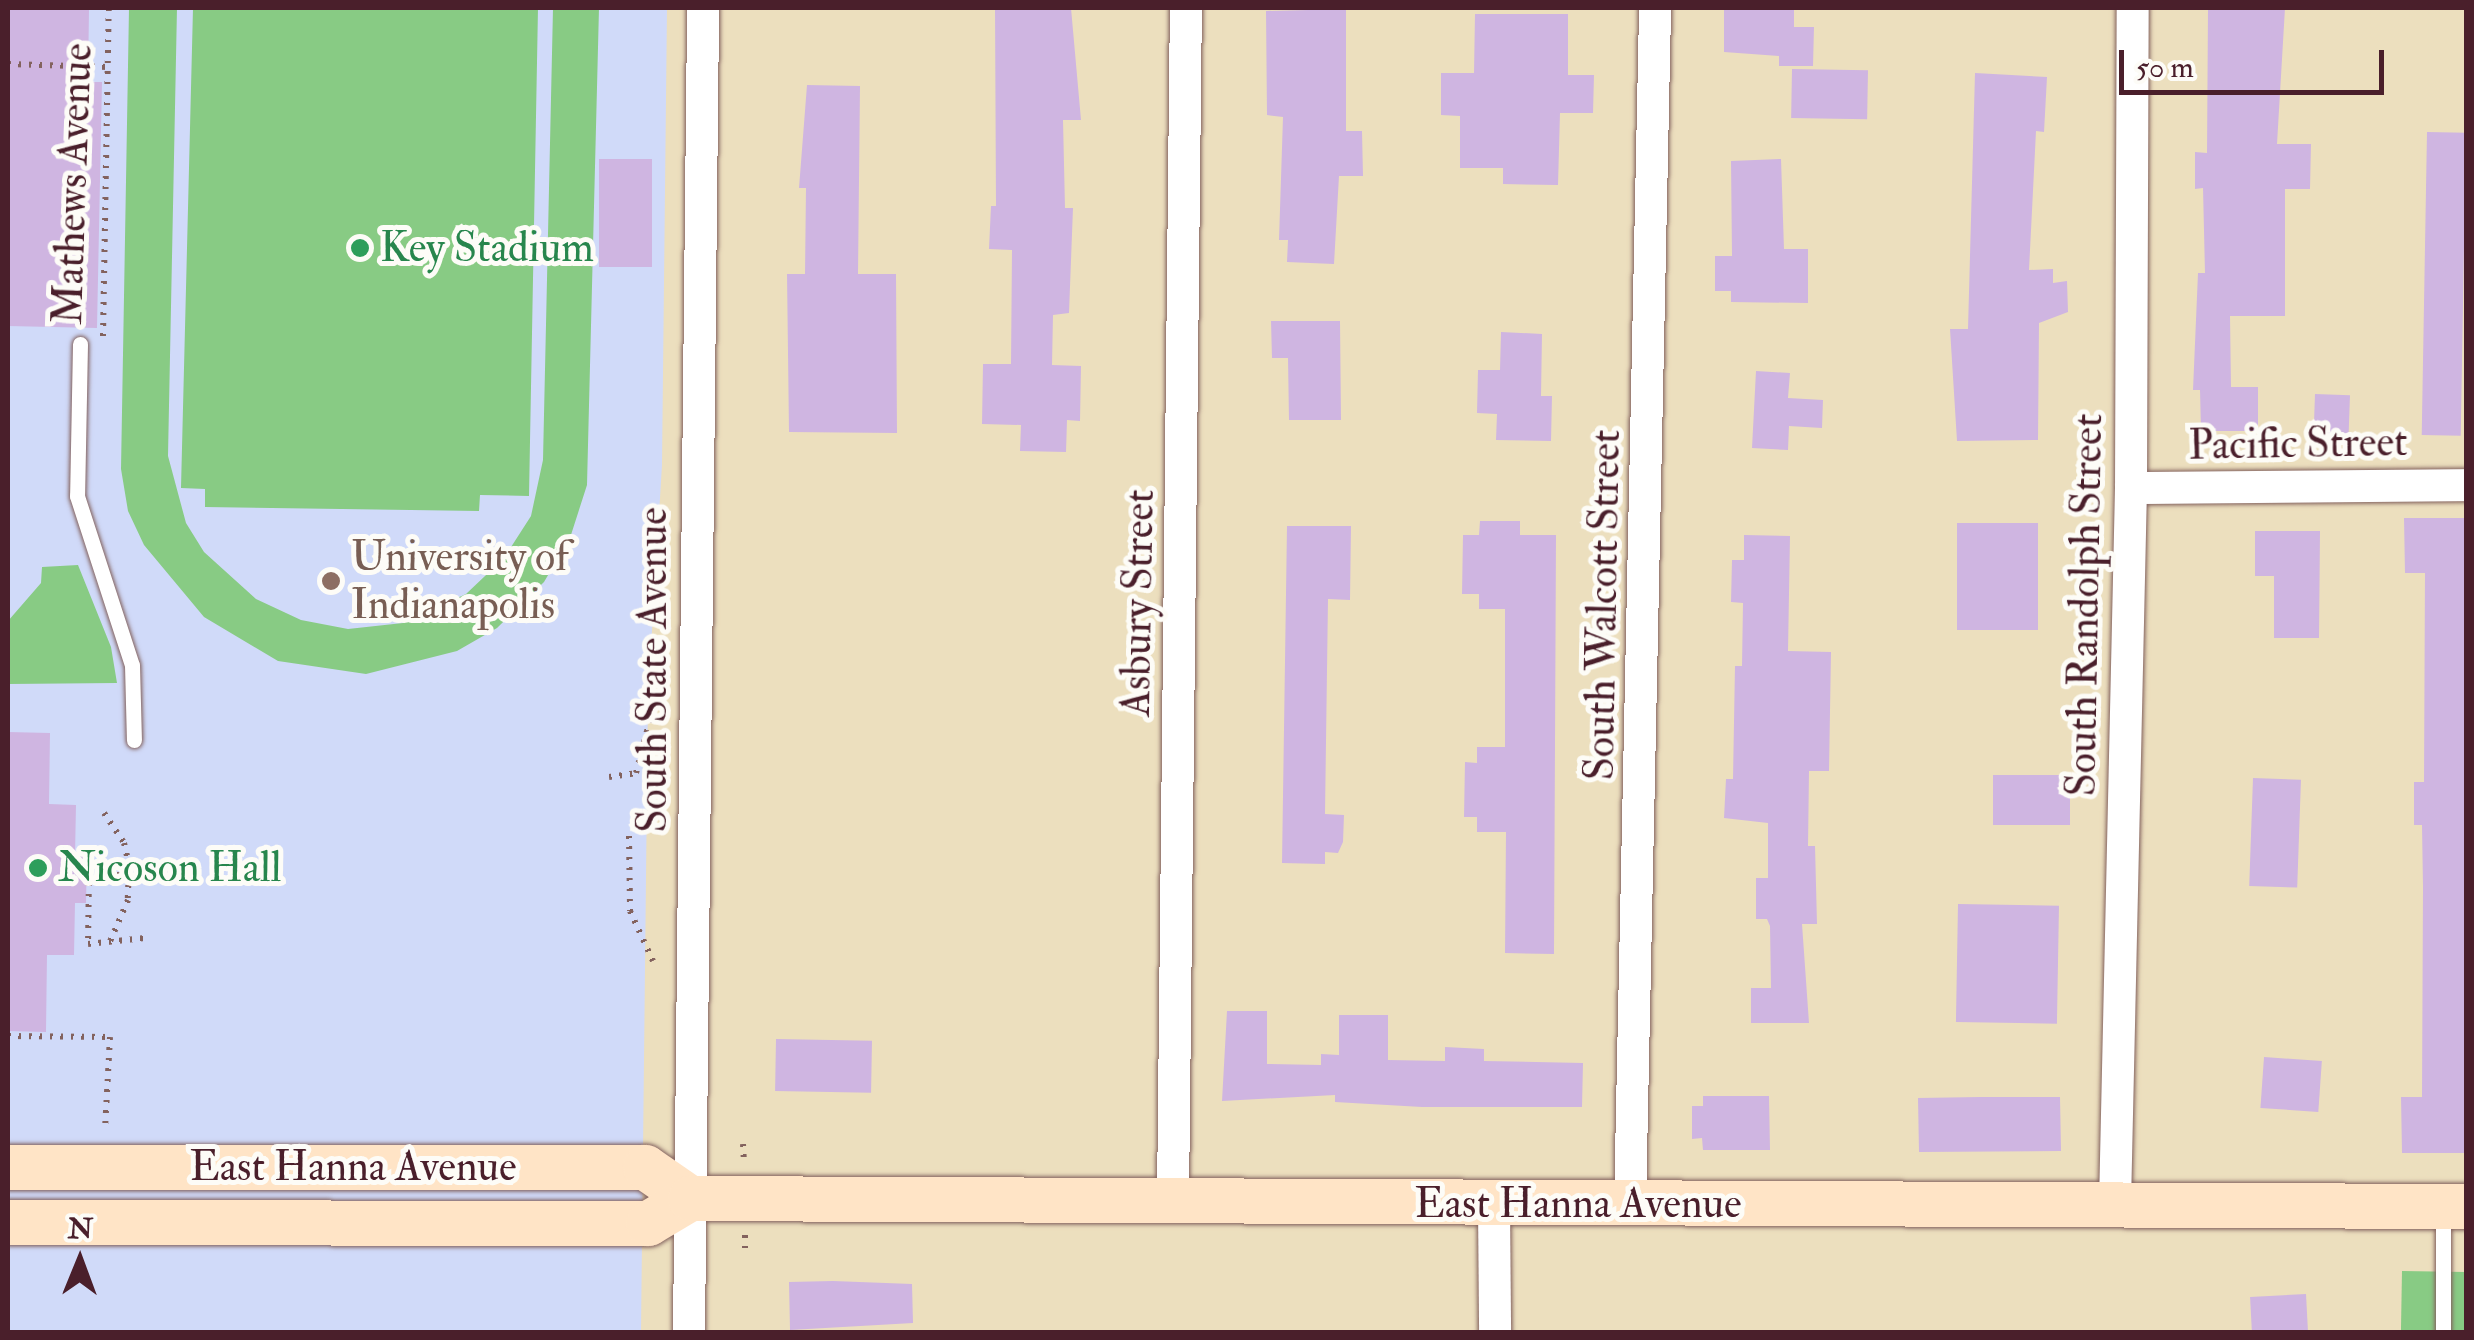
<!DOCTYPE html>
<html>
<head>
<meta charset="utf-8">
<style>
  body { margin:0 }
  #map { position:relative; width:2474px; height:1340px; overflow:hidden; background:#ecdfbe; font-family:"IM FELL Double Pica",serif }
  div>[style] { position:absolute }
  .built>* { inset:0; background:#d0daf9 }
  .green>* { inset:0; background:#88cb84; transform-origin:0 0 }
  .building>* { inset:0; background:#cfb5e1; transform-origin:0 0 }
  .path>* { height:6px; margin-top:-3px; transform-origin:0; background:repeating-linear-gradient(90deg,#83625e 0 2.5px,transparent 0 10.5px) }
  .roads { filter:drop-shadow(0 0 2px #83625e) drop-shadow(0 0 2px #83625e) }
  .service>* { height:15px; margin:-7.5px; padding:0 7.5px; transform-origin:7.5px; border-radius:7.5px; background:#fff }
  .minor>* { height:32px; margin:-16px; padding:0 16px; transform-origin:16px; border-radius:16px; background:#fff }
  .secondary>* { height:45px; margin:-22.5px; padding:0 22.5px; transform-origin:22.5px; border-radius:22.5px; background:#ffe4c6 }
  .dots>* { width:28px; height:28px; translate:-50% -50%; box-sizing:border-box; border:5px solid #fdfcf7; border-radius:50% }
  span { translate:-50% -50%; white-space:nowrap; text-align:center; line-height:1.15; -webkit-text-stroke:10px #fdfcf7; paint-order:stroke }
  .street-label { font-size:42px; color:#4a1f2b }
  .leisure-label { font-size:42px; color:#27864d }
  .left { translate:0 -50%; text-align:left }
  .education-label { font-size:42px; color:#785e54 }
  .frame { position:absolute; inset:0; border:10px solid #4a1f2b; pointer-events:none }
  .north { position:absolute; left:30px; top:1210px; width:100px; height:100px; -webkit-text-stroke:8px #fdfcf7; paint-order:stroke; rotate:1deg; font-size:28px; font-weight:700; line-height:40px; text-align:center; color:#4a1f2b }
  .north::after { content:''; display:block; margin:auto; width:35px; height:45px; background:#4a1f2b; clip-path:polygon(50% 0,100% 100%,50% 72%,0 100%) }
  .scale { position:absolute; left:2119px; top:50px; width:265px; height:45px; box-sizing:border-box; border:5px solid #4a1f2b; border-top:0; padding-left:12px; font-size:30px; line-height:35px; white-space:nowrap; color:#4a1f2b; -webkit-text-stroke:8px #fdfcf7; paint-order:stroke }
</style>
</head>
<body>
<div id="map">
  <div class="built">
    <div style="clip-path:polygon(8px 8px,667px 8px,662px 465px,648px 697px,641px 1332px,8px 1332px)"></div>
  </div>
  <div class="green">
    <div style="clip-path:polygon(129px 8px,177px 8px,168px 456px,186px 523px,204px 552px,256px 599px,301px 620px,348px 629px,403px 623px,466px 594px,504px 558px,531px 516px,543px 460px,553px 8px,599px 8px,587px 485px,570px 538px,544px 582px,497px 628px,457px 651px,366px 674px,278px 661px,204px 617px,144px 545px,128px 511px,121px 469px)"></div>
    <div style="clip-path:polygon(193px 8px,538px 8px,529px 496px,480px 495px,479px 511px,205px 507px,205px 489px,181px 488px)"></div>
    <div style="clip-path:polygon(78px 565px,111px 647px,117px 683px,8px 684px,8px 621px,41px 583px,42px 567px)"></div>
    <div style="left:2402px;top:1271px;width:64px;height:61px;rotate:1deg"></div>
  </div>
  <div class="building">
    <div style="clip-path:polygon(8px 8px,89px 8px,88px 82px,102px 82px,97px 328px,8px 326px)"></div>
    <div style="clip-path:polygon(995px 8px,1071px 8px,1081px 120px,1063px 120px,1065px 208px,1073px 208px,1069px 313px,1053px 315px,1052px 365px,1081px 366px,1080px 421px,1067px 420px,1066px 452px,1020px 451px,1021px 425px,982px 424px,983px 364px,1011px 364px,1012px 250px,989px 249px,991px 206px,996px 206px)"></div>
    <div style="clip-path:polygon(1724px 8px,1794px 9px,1794px 27px,1814px 27px,1813px 66px,1779px 66px,1779px 56px,1724px 52px)"></div>
    <div style="clip-path:polygon(2208px 8px,2285px 8px,2277px 144px,2311px 144px,2310px 189px,2285px 189px,2285px 316px,2230px 316px,2231px 387px,2258px 387px,2258px 431px,2201px 431px,2200px 390px,2193px 390px,2198px 273px,2205px 273px,2203px 188px,2195px 189px,2195px 152px,2207px 153px)"></div>
    <div style="clip-path:polygon(1346px 9px,1346px 131px,1362px 131px,1363px 176px,1339px 176px,1334px 264px,1287px 262px,1288px 240px,1279px 240px,1283px 117px,1267px 115px,1266px 11px)"></div>
    <div style="clip-path:polygon(1475px 14px,1568px 14px,1568px 75px,1594px 75px,1593px 113px,1560px 113px,1558px 185px,1503px 184px,1503px 168px,1460px 168px,1460px 116px,1441px 115px,1441px 73px,1474px 73px)"></div>
    <div style="left:1792px;top:69px;width:76px;height:49px;rotate:1deg"></div>
    <div style="clip-path:polygon(1975px 73px,2047px 77px,2044px 132px,2036px 131px,2029px 270px,2053px 269px,2053px 283px,2067px 281px,2068px 312px,2039px 323px,2038px 440px,1957px 441px,1950px 329px,1968px 329px)"></div>
    <div style="clip-path:polygon(807px 85px,860px 86px,858px 274px,896px 274px,897px 433px,789px 432px,787px 274px,805px 274px,806px 188px,799px 188px)"></div>
    <div style="left:2427px;top:132px;width:39px;height:303px;rotate:1deg"></div>
    <div style="left:599px;top:159px;width:53px;height:108px"></div>
    <div style="clip-path:polygon(1781px 159px,1784px 249px,1808px 249px,1808px 303px,1731px 302px,1731px 291px,1715px 291px,1715px 256px,1732px 256px,1731px 161px)"></div>
    <div style="clip-path:polygon(1271px 321px,1340px 321px,1341px 420px,1289px 420px,1288px 358px,1272px 358px)"></div>
    <div style="clip-path:polygon(1501px 332px,1542px 334px,1541px 396px,1552px 396px,1551px 441px,1496px 440px,1497px 414px,1477px 413px,1478px 370px,1500px 370px)"></div>
    <div style="clip-path:polygon(1756px 371px,1790px 373px,1788px 398px,1823px 400px,1822px 428px,1789px 426px,1788px 450px,1752px 448px)"></div>
    <div style="left:2315px;top:394px;width:35px;height:40px;rotate:2deg"></div>
    <div style="clip-path:polygon(2404px 518px,2466px 518px,2466px 1153px,2402px 1153px,2401px 1097px,2422px 1097px,2423px 887px,2422px 825px,2414px 825px,2414px 782px,2424px 782px,2425px 573px,2405px 573px)"></div>
    <div style="clip-path:polygon(1480px 521px,1520px 521px,1520px 535px,1556px 535px,1554px 954px,1505px 953px,1506px 832px,1477px 832px,1477px 817px,1464px 817px,1465px 762px,1477px 763px,1477px 747px,1505px 747px,1505px 609px,1479px 609px,1479px 594px,1462px 594px,1463px 535px,1479px 535px)"></div>
    <div style="left:1957px;top:523px;width:81px;height:107px"></div>
    <div style="clip-path:polygon(1287px 526px,1351px 526px,1350px 600px,1328px 599px,1325px 814px,1344px 815px,1343px 842px,1338px 853px,1325px 852px,1325px 864px,1282px 863px)"></div>
    <div style="clip-path:polygon(2255px 531px,2320px 531px,2319px 638px,2274px 638px,2274px 576px,2255px 576px)"></div>
    <div style="clip-path:polygon(1744px 535px,1790px 536px,1788px 651px,1831px 652px,1829px 771px,1809px 771px,1808px 846px,1815px 846px,1817px 924px,1802px 924px,1809px 1023px,1751px 1023px,1751px 988px,1771px 988px,1770px 926px,1767px 919px,1756px 919px,1756px 878px,1768px 878px,1768px 823px,1724px 818px,1726px 779px,1733px 779px,1735px 666px,1742px 666px,1743px 603px,1731px 602px,1732px 560px,1744px 560px)"></div>
    <div style="clip-path:polygon(8px 732px,50px 733px,49px 804px,76px 805px,75px 855px,87px 855px,86px 903px,75px 903px,74px 955px,47px 955px,46px 1032px,8px 1031px)"></div>
    <div style="left:1993px;top:775px;width:77px;height:50px"></div>
    <div style="left:2253px;top:778px;width:48px;height:108px;rotate:2deg"></div>
    <div style="left:1958px;top:904px;width:101px;height:118px;rotate:1deg"></div>
    <div style="clip-path:polygon(1227px 1011px,1267px 1011px,1267px 1064px,1321px 1065px,1321px 1054px,1339px 1055px,1339px 1015px,1388px 1015px,1388px 1060px,1445px 1061px,1445px 1047px,1484px 1049px,1484px 1061px,1583px 1063px,1582px 1107px,1422px 1107px,1335px 1102px,1335px 1095px,1222px 1101px)"></div>
    <div style="left:776px;top:1039px;width:96px;height:52px;rotate:1deg"></div>
    <div style="left:2264px;top:1057px;width:58px;height:51px;rotate:4deg"></div>
    <div style="clip-path:polygon(1703px 1096px,1769px 1096px,1770px 1150px,1703px 1150px,1702px 1138px,1692px 1139px,1692px 1106px,1703px 1106px)"></div>
    <div style="clip-path:polygon(1980px 1097px,2060px 1097px,2061px 1151px,1919px 1152px,1918px 1098px)"></div>
    <div style="clip-path:polygon(833px 1281px,912px 1284px,913px 1323px,790px 1330px,789px 1282px)"></div>
    <div style="left:2306px;top:1294px;width:38px;height:56px;rotate:87deg"></div>
  </div>
  <div class="path">
    <div style="left:8px;top:64px;width:100px;rotate:1.7deg"></div>
    <div style="left:103px;top:336px;width:328px;rotate:-89deg"></div>
    <div style="left:609px;top:777px;width:27px;rotate:-8deg"></div>
    <div style="left:636px;top:773px;width:79px;rotate:-75.3deg"></div>
    <div style="left:656px;top:697px;width:57px;rotate:-87deg"></div>
    <div style="left:104px;top:813px;width:36px;rotate:56deg"></div>
    <div style="left:124px;top:843px;width:22px;rotate:77deg"></div>
    <div style="left:129px;top:864px;width:36px;rotate:92deg"></div>
    <div style="left:128px;top:900px;width:50px;rotate:113.5deg"></div>
    <div style="left:629px;top:836px;width:75px;rotate:89.2deg"></div>
    <div style="left:630px;top:911px;width:55px;rotate:65.3deg"></div>
    <div style="left:130px;top:876px;width:41px;rotate:-175.8deg"></div>
    <div style="left:89px;top:873px;width:71px;rotate:90.8deg"></div>
    <div style="left:88px;top:944px;width:57px;rotate:-6deg"></div>
    <div style="left:8px;top:1036px;width:102px;rotate:0.6deg"></div>
    <div style="left:110px;top:1037px;width:91px;rotate:93.1deg"></div>
    <div style="left:743px;top:1144px;width:19px;rotate:87deg"></div>
    <div style="left:745px;top:1235px;width:15px;rotate:90deg"></div>
  </div>
  <div class="roads">
    <div class="service">
      <div style="left:80px;top:344px;width:152px;rotate:91.1deg"></div>
      <div style="left:77px;top:496px;width:178px;rotate:72deg"></div>
      <div style="left:132px;top:665px;width:75px;rotate:88.5deg"></div>
      <div style="left:2443px;top:1209px;width:123px;rotate:90deg"></div>
    </div>
    <div class="minor">
      <div style="left:2131px;top:488px;width:335px;rotate:-0.5deg"></div>
      <div style="left:1173px;top:1200px;width:1192px;rotate:-89.38deg"></div>
      <div style="left:2115px;top:1204px;width:716px;rotate:-88.72deg"></div>
      <div style="left:2131px;top:488px;width:480px;rotate:-89.8deg"></div>
      <div style="left:1630px;top:1205px;width:1197px;rotate:-88.8deg"></div>
      <div style="left:1494px;top:1206px;width:126px;rotate:89.5deg"></div>
      <div style="left:689px;top:1332px;width:1324px;rotate:-89.39deg"></div>
    </div>
    <div class="secondary">
      <div style="left:8px;top:1167px;width:637px"></div>
      <div style="left:645px;top:1167px;width:55px;rotate:34.6deg"></div>
      <div style="left:8px;top:1222px;width:640px;rotate:0.09deg"></div>
      <div style="left:648px;top:1223px;width:49px;rotate:-30.8deg"></div>
      <div style="left:690px;top:1198px;width:1776px;rotate:0.26deg"></div>
    </div>
  </div>
  <div class="dots">
    <div style="left:360px;top:248px;background:#2e9e5b"></div>
    <div style="left:331px;top:581px;background:#8d6e63"></div>
    <div style="left:38px;top:868px;background:#2e9e5b"></div>
  </div>
  <div class="street-label">
    <span style="left:73px;top:184px;rotate:-88deg">Mathews Avenue</span>
    <span style="left:2298px;top:444px;rotate:-1deg">Pacific Street</span>
    <span style="left:1138px;top:603px;rotate:-89deg">Asbury Street</span>
    <span style="left:1603px;top:605px;rotate:-89deg">South Walcott Street</span>
    <span style="left:2085px;top:605px;rotate:-89deg">South Randolph Street</span>
    <span style="left:653px;top:670px;rotate:-90deg">South State Avenue</span>
    <span style="left:353px;top:1167px">East Hanna Avenue</span>
    <span style="left:1578px;top:1204px">East Hanna Avenue</span>
  </div>
  <div class="leisure-label">
    <span class="left" style="left:380px;top:248px">Key Stadium</span>
    <span class="left" style="left:58px;top:868px">Nicoson Hall</span>
  </div>
  <div class="education-label">
    <span class="left" style="left:351px;top:581px">University of<br>Indianapolis</span>
  </div>
  <div class="frame"></div>
  <div class="north">N</div>
  <div class="scale">50 m</div>
</div>
</body>
</html>
